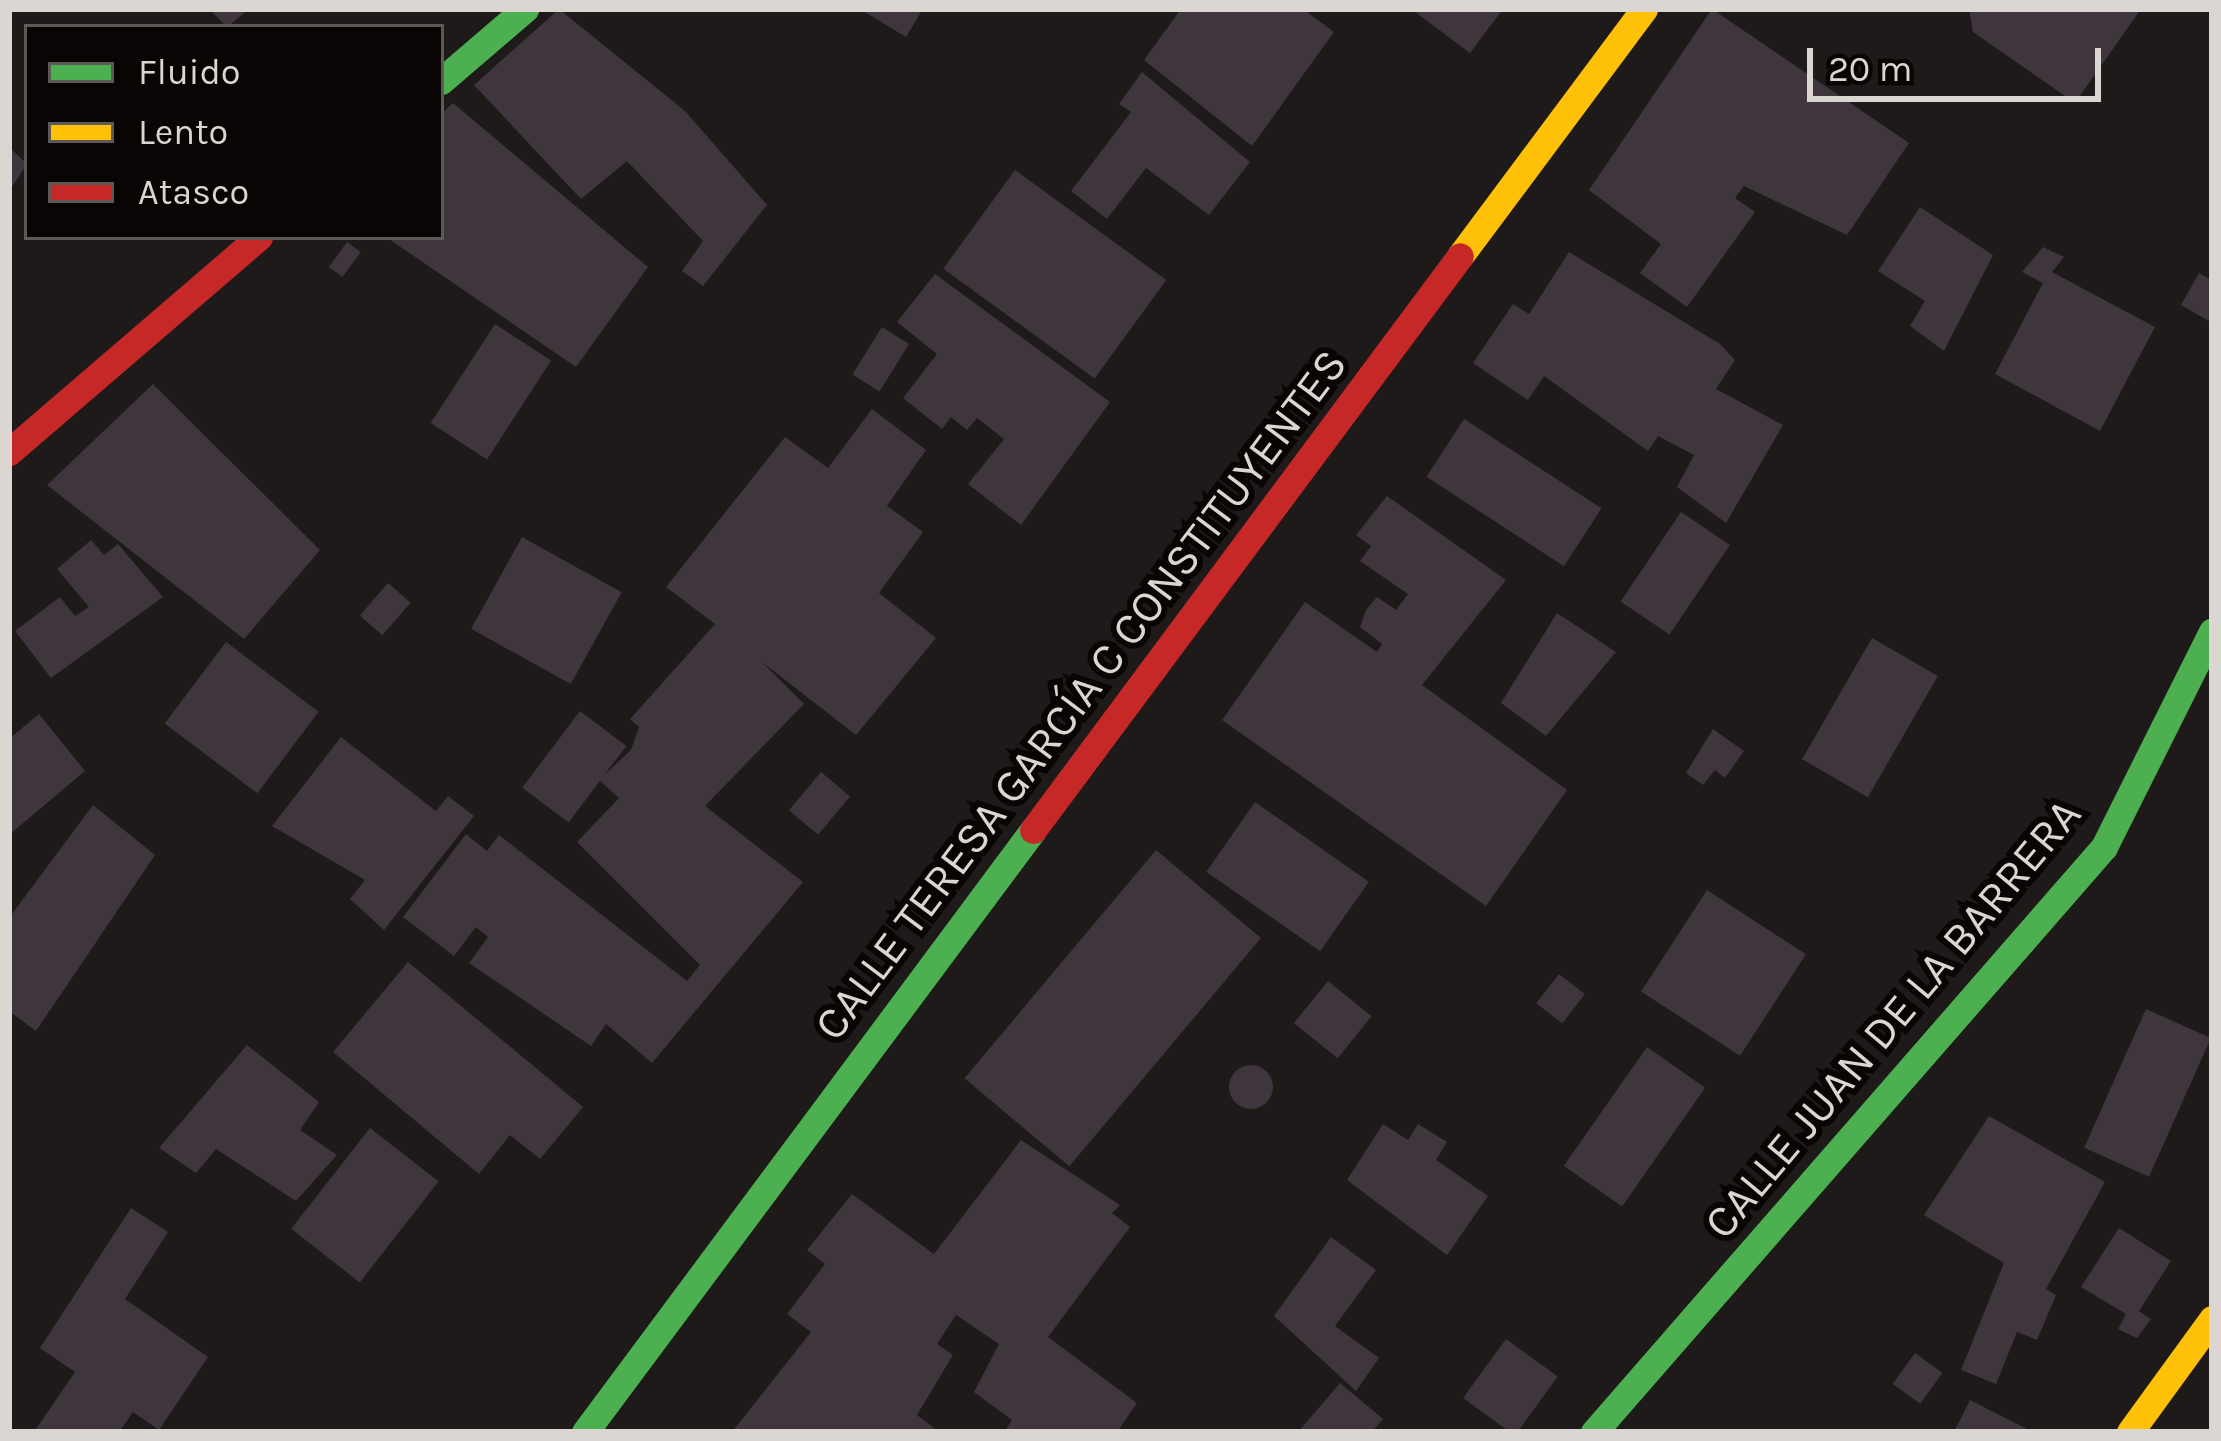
<!DOCTYPE html>
<html>
<head>
<meta charset="utf-8">
<style>
  body { margin:0 }
  #map { position:relative; width:2221px; height:1441px; overflow:hidden; background:#1e1a19; font-family:Karla,sans-serif }
  div>[style] { position:absolute }
  .building>* { inset:0; background:#3e353d; transform-origin:0 0 }
  .round { border-radius:50% }
  .fast>* { height:27px; margin:-13.5px; padding:0 13.5px; transform-origin:13.5px; border-radius:13.5px; background:#4caf50 }
  .slow>* { height:27px; margin:-13.5px; padding:0 13.5px; transform-origin:13.5px; border-radius:13.5px; background:#ffc107 }
  .jam>* { height:27px; margin:-13.5px; padding:0 13.5px; transform-origin:13.5px; border-radius:13.5px; background:#c62828 }
  span { translate:-50% -50%; white-space:nowrap; text-align:center; line-height:1.15; -webkit-text-stroke:12px #080504; paint-order:stroke }
  .street-label { font-size:45px; color:#dcd6d3 }
  .frame { position:absolute; inset:0; border:12px solid #dcd6d3; pointer-events:none }
  .legend { position:absolute; left:24px; top:24px; width:420px; height:216px; box-sizing:border-box; background:#080504; border:3px solid #5d5957; margin:0; padding:15px 21px; list-style:none; font-size:36px; color:#dcd6d3 }
  .legend li { display:flex; align-items:center; gap:24px; height:60px }
  .legend b { width:60px; border:3px solid #5d5957 }
  .scale { position:absolute; left:1807px; top:48px; width:294px; height:54px; box-sizing:border-box; border:6px solid #dcd6d3; border-top:0; padding-left:15px; font-size:36px; line-height:42px; white-space:nowrap; color:#dcd6d3; -webkit-text-stroke:9px #080504; paint-order:stroke }
</style>
</head>
<body>
<div id="map">
  <div class="building">
    <div style="clip-path:polygon(209px 9px,249px 9px,227px 27px)"></div>
    <div style="clip-path:polygon(559px 9px,685px 111px,767px 205px,703px 286px,682px 271px,703px 241px,627px 161px,581px 199px,474px 85px)"></div>
    <div style="clip-path:polygon(860px 9px,923px 9px,906px 37px)"></div>
    <div style="clip-path:polygon(1181px 9px,1303px 9px,1334px 32px,1252px 146px,1144px 60px)"></div>
    <div style="clip-path:polygon(1411px 9px,1503px 9px,1470px 53px)"></div>
    <div style="clip-path:polygon(1712px 9px,1909px 143px,1847px 235px,1744px 186px,1735px 198px,1755px 212px,1687px 307px,1640px 273px,1661px 244px,1589px 190px)"></div>
    <div style="clip-path:polygon(1969px 9px,2141px 9px,2075px 103px,1973px 32px)"></div>
    <div style="clip-path:polygon(1142px 72px,1250px 162px,1209px 215px,1146px 168px,1107px 219px,1071px 191px,1131px 112px,1119px 104px)"></div>
    <div style="clip-path:polygon(453px 103px,648px 267px,576px 367px,386px 237px,441px 237px,441px 114px)"></div>
    <div style="clip-path:polygon(9px 147px,27px 164px,9px 191px)"></div>
    <div style="left:1015px;top:170px;width:187px;height:122px;rotate:36deg"></div>
    <div style="clip-path:polygon(1920px 207px,1993px 255px,1944px 351px,1910px 326px,1925px 301px,1878px 271px)"></div>
    <div style="left:347px;top:242px;width:17px;height:31px;rotate:36deg"></div>
    <div style="clip-path:polygon(2043px 247px,2064px 257px,2052px 272px,2155px 327px,2100px 431px,1995px 374px,2043px 283px,2022px 272px)"></div>
    <div style="clip-path:polygon(1569px 252px,1720px 344px,1735px 360px,1716px 389px,1783px 425px,1726px 523px,1677px 487px,1694px 455px,1658px 436px,1648px 451px,1544px 376px,1528px 400px,1473px 363px,1513px 304px,1529px 314px)"></div>
    <div style="clip-path:polygon(2199px 273px,2212px 280px,2212px 323px,2181px 305px)"></div>
    <div style="clip-path:polygon(935px 274px,1110px 402px,1021px 525px,968px 484px,1004px 439px,977px 418px,967px 430px,951px 417px,942px 429px,903px 398px,937px 354px,897px 322px)"></div>
    <div style="left:495px;top:324px;width:67px;height:118px;rotate:33deg"></div>
    <div style="left:882px;top:327px;width:32px;height:56px;rotate:32deg"></div>
    <div style="clip-path:polygon(153px 384px,320px 550px,244px 639px,47px 485px)"></div>
    <div style="clip-path:polygon(872px 409px,926px 450px,887px 506px,923px 532px,879px 593px,936px 638px,856px 735px,762px 662px,804px 704px,705px 806px,803px 882px,652px 1063px,606px 1024px,591px 1046px,469px 963px,488px 937px,476px 927px,454px 956px,403px 917px,466px 834px,487px 851px,499px 835px,687px 981px,700px 965px,577px 842px,619px 798px,599px 780px,631px 750px,639px 727px,630px 719px,715px 624px,666px 587px,785px 437px,828px 468px)"></div>
    <div style="left:1464px;top:419px;width:164px;height:69px;rotate:33deg"></div>
    <div style="clip-path:polygon(1387px 496px,1506px 580px,1422px 685px,1567px 790px,1486px 906px,1222px 720px,1305px 602px,1377px 652px,1382px 644px,1360px 627px,1366px 610px,1377px 597px,1396px 610px,1408px 594px,1360px 561px,1371px 546px,1356px 535px)"></div>
    <div style="left:1681px;top:512px;width:59px;height:108px;rotate:34deg"></div>
    <div style="left:522px;top:537px;width:114px;height:105px;rotate:29deg"></div>
    <div style="clip-path:polygon(91px 540px,104px 555px,118px 544px,163px 597px,51px 678px,15px 631px,60px 597px,75px 616px,89px 607px,57px 569px)"></div>
    <div style="left:388px;top:583px;width:30px;height:43px;rotate:41deg"></div>
    <div style="clip-path:polygon(1557px 613px,1616px 652px,1546px 736px,1501px 703px)"></div>
    <div style="left:1872px;top:638px;width:76px;height:140px;rotate:30deg"></div>
    <div style="left:226px;top:642px;width:116px;height:102px;rotate:37deg"></div>
    <div style="left:580px;top:711px;width:58px;height:96px;rotate:37deg"></div>
    <div style="clip-path:polygon(39px 714px,85px 771px,9px 835px,9px 739px)"></div>
    <div style="clip-path:polygon(1713px 729px,1744px 751px,1725px 778px,1715px 770px,1703px 785px,1686px 773px)"></div>
    <div style="clip-path:polygon(341px 737px,436px 811px,448px 796px,474px 816px,384px 930px,350px 899px,365px 880px,272px 826px)"></div>
    <div style="left:821px;top:772px;width:38px;height:50px;rotate:40deg"></div>
    <div style="left:1255px;top:802px;width:139px;height:85px;rotate:35deg"></div>
    <div style="clip-path:polygon(93px 805px,155px 855px,36px 1031px,9px 1011px,9px 918px)"></div>
    <div style="left:1156px;top:850px;width:137px;height:298px;rotate:40deg"></div>
    <div style="left:1707px;top:890px;width:118px;height:121px;rotate:33deg"></div>
    <div style="clip-path:polygon(408px 962px,583px 1107px,540px 1159px,510px 1135px,479px 1174px,333px 1052px)"></div>
    <div style="left:1559px;top:974px;width:33px;height:37px;rotate:38deg"></div>
    <div style="left:1328px;top:981px;width:56px;height:54px;rotate:39deg"></div>
    <div style="left:2146px;top:1009px;width:71px;height:152px;rotate:24deg"></div>
    <div style="clip-path:polygon(247px 1045px,319px 1102px,300px 1130px,337px 1155px,296px 1201px,216px 1149px,196px 1173px,159px 1148px)"></div>
    <div style="left:1647px;top:1047px;width:71px;height:145px;rotate:35deg"></div>
    <div class="round" style="left:1229px;top:1065px;width:44px;height:44px"></div>
    <div style="clip-path:polygon(1989px 1116px,2105px 1182px,2046px 1289px,2056px 1295px,2037px 1340px,2017px 1332px,1996px 1384px,1961px 1370px,2004px 1263px,1924px 1215px)"></div>
    <div style="clip-path:polygon(1383px 1124px,1408px 1140px,1418px 1124px,1447px 1142px,1436px 1160px,1488px 1196px,1447px 1255px,1347px 1180px)"></div>
    <div style="left:370px;top:1128px;width:87px;height:128px;rotate:38deg"></div>
    <div style="clip-path:polygon(1021px 1140px,1120px 1205px,1112px 1213px,1130px 1227px,1048px 1337px,1137px 1403px,1117px 1432px,1004px 1432px,1012px 1420px,974px 1392px,999px 1344px,956px 1315px,937px 1344px,953px 1355px,917px 1415px,939px 1432px,732px 1432px,811px 1332px,787px 1314px,825px 1264px,807px 1250px,852px 1194px,934px 1254px)"></div>
    <div style="clip-path:polygon(131px 1208px,168px 1232px,125px 1299px,208px 1357px,159px 1430px,133px 1412px,119px 1432px,34px 1432px,75px 1372px,40px 1348px)"></div>
    <div style="clip-path:polygon(2119px 1228px,2171px 1261px,2139px 1311px,2151px 1319px,2137px 1338px,2118px 1329px,2126px 1314px,2081px 1287px)"></div>
    <div style="clip-path:polygon(1331px 1237px,1376px 1270px,1335px 1326px,1379px 1358px,1356px 1391px,1274px 1316px)"></div>
    <div style="left:1506px;top:1339px;width:64px;height:73px;rotate:36deg"></div>
    <div style="left:1915px;top:1353px;width:34px;height:38px;rotate:36deg"></div>
    <div style="clip-path:polygon(1340px 1383px,1383px 1419px,1372px 1432px,1298px 1432px)"></div>
    <div style="clip-path:polygon(1970px 1400px,2033px 1432px,1954px 1432px)"></div>
  </div>
  <div class="fast">
    <div style="left:441px;top:81px;width:111px;rotate:-40.6deg"></div>
    <div style="left:585px;top:1432px;width:750px;rotate:-53.34deg"></div>
    <div style="left:1594px;top:1432px;width:776px;rotate:-48.92deg"></div>
    <div style="left:2104px;top:847px;width:241px;rotate:-63.4deg"></div>
  </div>
  <div class="slow">
    <div style="left:1460px;top:256px;width:308px;rotate:-53.3deg"></div>
    <div style="left:2130px;top:1432px;width:140px;rotate:-54deg"></div>
  </div>
  <div class="jam">
    <div style="left:9px;top:452px;width:330px;rotate:-40.7deg"></div>
    <div style="left:1033px;top:830px;width:715px;rotate:-53.35deg"></div>
  </div>
  <div class="street-label">
    <span style="left:1081px;top:695px;rotate:-53deg">CALLE TERESA GARCÍA C CONSTITUYENTES</span>
    <span style="left:1893px;top:1019px;rotate:-50deg">CALLE JUAN DE LA BARRERA</span>
  </div>
  <div class="frame"></div>
  <ul class="legend">
  <li><b style="height:15px;background:#4caf50"></b>Fluido</li>
  <li><b style="height:15px;background:#ffc107"></b>Lento</li>
  <li><b style="height:15px;background:#c62828"></b>Atasco</li>
  </ul>
  <div class="scale">20 m</div>
</div>
</body>
</html>
